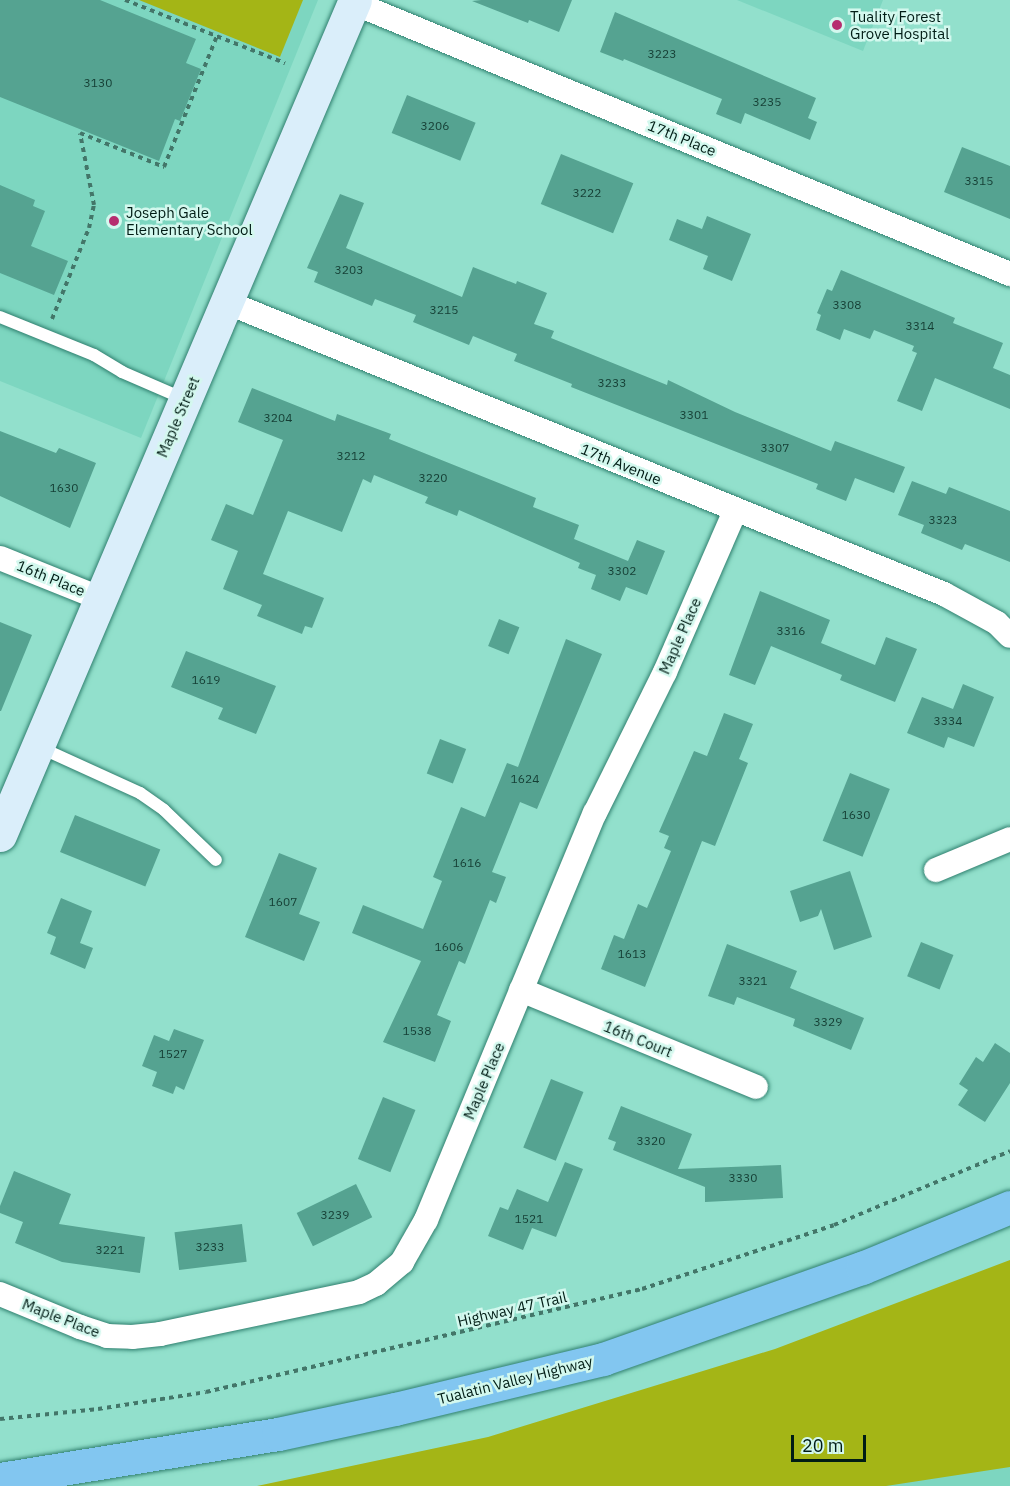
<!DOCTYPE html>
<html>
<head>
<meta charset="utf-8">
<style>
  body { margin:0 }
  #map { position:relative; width:1010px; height:1486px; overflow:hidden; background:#92e0cc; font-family:"IBM Plex Sans",sans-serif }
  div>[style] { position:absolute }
  .built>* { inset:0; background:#7dd6c0 }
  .green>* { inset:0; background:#a4b516 }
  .building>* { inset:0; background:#55a391; transform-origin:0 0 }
  .path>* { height:4px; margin-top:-2px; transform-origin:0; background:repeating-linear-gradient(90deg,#437669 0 4.5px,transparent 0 9px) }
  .roads { filter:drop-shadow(0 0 2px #30806f) drop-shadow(0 0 2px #30806f) }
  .lane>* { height:12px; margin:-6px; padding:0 6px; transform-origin:6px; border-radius:6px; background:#fff }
  .street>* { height:24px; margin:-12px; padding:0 12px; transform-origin:12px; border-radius:12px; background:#fff }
  .secondary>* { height:33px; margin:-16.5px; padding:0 16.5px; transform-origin:16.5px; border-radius:16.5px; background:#daeefa }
  .highway>* { height:33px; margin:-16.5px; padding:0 16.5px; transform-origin:16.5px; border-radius:16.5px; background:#82c6f0 }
  .dots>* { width:16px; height:16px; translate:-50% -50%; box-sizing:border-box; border:3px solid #d3f8ee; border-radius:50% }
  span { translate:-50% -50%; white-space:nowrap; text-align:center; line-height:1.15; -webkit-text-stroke:5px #d3f8ee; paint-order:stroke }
  .number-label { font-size:12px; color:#153e34 }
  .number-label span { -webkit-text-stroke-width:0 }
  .poi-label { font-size:15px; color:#001c15 }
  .left { translate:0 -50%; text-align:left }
  .street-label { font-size:15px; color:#001c15 }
  .scale { position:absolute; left:791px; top:1435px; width:75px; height:27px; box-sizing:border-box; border:3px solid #001c15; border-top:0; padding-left:8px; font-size:18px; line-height:21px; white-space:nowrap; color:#001c15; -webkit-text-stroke:4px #d3f8ee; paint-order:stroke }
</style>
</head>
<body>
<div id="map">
  <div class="built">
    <div style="clip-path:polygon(0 0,318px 0,141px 438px,0 381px)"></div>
    <div style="clip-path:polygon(737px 0,883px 0,863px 51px)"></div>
    <div style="clip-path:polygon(1010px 1463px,1010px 1486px,853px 1486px)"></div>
  </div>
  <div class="green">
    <div style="clip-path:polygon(139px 0,303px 0,280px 57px)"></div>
    <div style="clip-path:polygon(1010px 1260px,1010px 1467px,886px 1486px,257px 1486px,488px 1437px,775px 1349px)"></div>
  </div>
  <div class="building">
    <div style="clip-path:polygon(0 0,100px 0,196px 39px,186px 63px,201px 69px,180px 121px,175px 119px,159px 161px,0 97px)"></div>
    <div style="clip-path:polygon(481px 0,572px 0,559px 32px,529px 20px,528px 23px,472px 1px)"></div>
    <div style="clip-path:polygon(615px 12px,816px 98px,808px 118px,817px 122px,810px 140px,745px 113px,741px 124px,716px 114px,722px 99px,624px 59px,623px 61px,600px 52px)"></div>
    <div style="left:407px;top:95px;width:74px;height:41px;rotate:22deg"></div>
    <div style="clip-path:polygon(962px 147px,1010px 166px,1010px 219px,944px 192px)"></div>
    <div style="left:561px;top:154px;width:78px;height:54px;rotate:22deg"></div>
    <div style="clip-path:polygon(0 185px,35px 200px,33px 206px,45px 211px,31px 246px,68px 261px,54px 295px,0 273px)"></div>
    <div style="clip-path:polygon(340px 194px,364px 203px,346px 248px,462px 297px,473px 267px,516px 284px,517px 281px,547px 293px,534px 324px,554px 331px,551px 338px,667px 385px,668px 380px,735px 412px,831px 451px,835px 441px,905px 467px,894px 493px,855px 478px,846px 501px,816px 489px,818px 484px,571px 387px,572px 384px,514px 361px,517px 354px,473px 336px,469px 345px,413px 322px,416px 315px,375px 299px,372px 306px,314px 282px,318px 272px,307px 268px)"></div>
    <div style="clip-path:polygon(707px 216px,751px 234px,732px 281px,703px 269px,708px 256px,669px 240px,677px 219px,702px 229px)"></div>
    <div style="clip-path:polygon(841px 270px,955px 318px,953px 323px,1003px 343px,993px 368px,1010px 375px,1010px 409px,935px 378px,922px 411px,897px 401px,917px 353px,912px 351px,914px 346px,874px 330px,870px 339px,844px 329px,840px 340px,816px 330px,821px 315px,817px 313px,827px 289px,832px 291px)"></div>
    <div style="clip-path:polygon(252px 388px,335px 421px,337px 414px,391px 434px,389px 439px,536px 498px,533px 507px,579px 525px,574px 539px,628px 561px,637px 540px,665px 551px,647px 595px,626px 587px,620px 601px,591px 589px,596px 575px,578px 568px,580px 563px,459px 510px,457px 516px,425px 503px,428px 497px,374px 475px,371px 483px,363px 479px,342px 532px,288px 511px,263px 574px,324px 598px,312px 628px,305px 626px,302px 634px,257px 616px,262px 605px,223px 589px,238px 551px,211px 540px,226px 504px,253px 515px,283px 440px,238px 422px)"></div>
    <div style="clip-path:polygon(0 431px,56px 453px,59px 448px,96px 463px,70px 528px,0 496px)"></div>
    <div style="clip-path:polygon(912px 481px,946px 494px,949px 487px,1010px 511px,1010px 562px,965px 544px,962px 550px,921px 533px,924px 525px,898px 515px)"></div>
    <div style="clip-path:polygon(760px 591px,830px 620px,821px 643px,875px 665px,886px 637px,917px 649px,895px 702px,840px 680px,842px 675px,771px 646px,755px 685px,729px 675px)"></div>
    <div style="left:499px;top:619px;width:22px;height:29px;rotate:22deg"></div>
    <div style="clip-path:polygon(0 622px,32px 635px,1px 711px,0 711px)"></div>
    <div style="clip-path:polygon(566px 639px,602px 654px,537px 809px,520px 802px,492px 872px,506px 877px,496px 903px,490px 900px,465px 964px,459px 961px,437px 1015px,451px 1021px,435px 1062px,383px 1042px,421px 961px,352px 933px,363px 905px,423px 929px,442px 881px,433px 877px,461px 807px,485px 817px,507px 763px,518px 767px)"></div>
    <div style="clip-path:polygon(186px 651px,276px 686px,256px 734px,218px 719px,223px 708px,171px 687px)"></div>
    <div style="clip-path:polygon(963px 684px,994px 697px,974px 747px,948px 737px,944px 748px,907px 733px,922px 697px,953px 709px)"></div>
    <div style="clip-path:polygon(724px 713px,753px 724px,739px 759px,748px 763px,715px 846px,702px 841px,645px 987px,601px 969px,614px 935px,624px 939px,638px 904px,647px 908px,671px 851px,664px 848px,669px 836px,659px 832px,694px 751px,707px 756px)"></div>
    <div style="left:440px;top:739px;width:28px;height:37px;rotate:21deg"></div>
    <div style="left:850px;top:773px;width:43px;height:73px;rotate:22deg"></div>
    <div style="left:75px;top:815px;width:92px;height:40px;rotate:22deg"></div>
    <div style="clip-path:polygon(279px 853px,317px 868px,299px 914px,320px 922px,304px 961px,245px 937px)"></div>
    <div style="clip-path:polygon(850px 871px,872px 937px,834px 950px,821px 909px,818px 916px,800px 922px,790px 891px)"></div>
    <div style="clip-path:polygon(61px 898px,92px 911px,80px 943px,93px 948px,85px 969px,50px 954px,56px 937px,47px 933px)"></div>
    <div style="left:921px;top:942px;width:35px;height:37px;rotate:22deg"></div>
    <div style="clip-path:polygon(727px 944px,797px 971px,790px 988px,864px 1018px,851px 1050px,793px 1026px,795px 1019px,737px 997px,734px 1005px,708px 996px)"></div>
    <div style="clip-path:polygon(174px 1029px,204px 1040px,184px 1090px,176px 1086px,173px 1094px,152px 1086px,157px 1072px,142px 1066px,154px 1035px,169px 1041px)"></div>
    <div style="clip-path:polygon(995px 1043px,1010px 1053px,1010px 1083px,985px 1122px,958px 1105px,968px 1090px,959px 1084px,976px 1057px,983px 1062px)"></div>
    <div style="left:551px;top:1079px;width:35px;height:74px;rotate:22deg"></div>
    <div style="left:383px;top:1097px;width:35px;height:67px;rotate:22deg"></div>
    <div style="clip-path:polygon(621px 1106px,692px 1134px,678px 1169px,781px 1165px,783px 1198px,705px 1202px,705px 1187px,613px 1150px,616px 1142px,608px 1139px)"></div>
    <div style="clip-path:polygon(565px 1162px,583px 1169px,556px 1237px,532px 1228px,523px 1250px,488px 1236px,500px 1207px,508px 1210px,517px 1189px,548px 1202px)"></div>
    <div style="clip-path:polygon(14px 1171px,71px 1194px,59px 1224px,145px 1237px,140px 1273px,62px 1262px,15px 1243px,23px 1222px,0 1213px,0 1206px)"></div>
    <div style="left:356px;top:1184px;width:37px;height:66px;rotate:64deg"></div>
    <div style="left:242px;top:1224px;width:38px;height:68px;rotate:83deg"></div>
  </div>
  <div class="path">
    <div style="left:125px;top:0;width:172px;rotate:21.5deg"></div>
    <div style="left:80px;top:133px;width:91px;rotate:22deg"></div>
    <div style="left:164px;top:167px;width:141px;rotate:-68deg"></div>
    <div style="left:52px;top:319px;width:98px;rotate:-67.9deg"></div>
    <div style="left:89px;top:228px;width:24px;rotate:-78deg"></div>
    <div style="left:94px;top:205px;width:73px;rotate:-101deg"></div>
    <div style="left:0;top:1419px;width:99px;rotate:-5.8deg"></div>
    <div style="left:98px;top:1409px;width:109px;rotate:-8.9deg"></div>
    <div style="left:206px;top:1392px;width:448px;rotate:-13.3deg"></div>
    <div style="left:642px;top:1289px;width:202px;rotate:-18.4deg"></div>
    <div style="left:834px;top:1225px;width:191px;rotate:-22.8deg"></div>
  </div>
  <div class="roads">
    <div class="lane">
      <div style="left:0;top:317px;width:101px;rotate:22deg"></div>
      <div style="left:94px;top:355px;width:33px;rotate:31deg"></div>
      <div style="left:122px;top:372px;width:68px;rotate:23.5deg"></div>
      <div style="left:39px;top:747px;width:111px;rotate:24.5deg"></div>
      <div style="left:140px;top:793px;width:29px;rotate:35deg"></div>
      <div style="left:164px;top:810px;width:72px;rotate:43.9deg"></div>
    </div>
    <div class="street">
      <div style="left:354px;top:3px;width:710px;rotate:22.45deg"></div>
      <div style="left:226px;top:302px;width:775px;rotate:22.13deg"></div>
      <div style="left:944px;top:594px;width:60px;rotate:28.7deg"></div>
      <div style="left:997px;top:623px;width:18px;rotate:45deg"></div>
      <div style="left:0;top:558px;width:110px;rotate:21.9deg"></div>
      <div style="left:936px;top:870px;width:80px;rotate:-22.7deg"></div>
      <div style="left:521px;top:990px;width:254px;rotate:22.4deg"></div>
      <div style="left:0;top:1294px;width:87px;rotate:22.4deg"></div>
      <div style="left:80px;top:1327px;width:28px;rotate:18deg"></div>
      <div style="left:107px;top:1336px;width:25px;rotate:2deg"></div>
      <div style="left:132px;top:1337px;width:28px;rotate:-6deg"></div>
      <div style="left:160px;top:1334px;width:203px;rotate:-11.9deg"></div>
      <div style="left:359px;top:1292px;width:19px;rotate:-25deg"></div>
      <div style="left:376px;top:1284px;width:34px;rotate:-40deg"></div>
      <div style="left:402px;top:1262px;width:48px;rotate:-60.3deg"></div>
      <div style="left:426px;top:1220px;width:441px;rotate:-67.5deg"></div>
      <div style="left:595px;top:813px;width:157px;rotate:-63.6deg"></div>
      <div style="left:665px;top:672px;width:176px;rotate:-66.5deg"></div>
    </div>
    <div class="secondary">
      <div style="left:0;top:835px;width:907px;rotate:-66.97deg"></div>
    </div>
    <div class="highway">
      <div style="left:0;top:1479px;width:282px;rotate:-9.2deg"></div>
      <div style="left:278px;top:1434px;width:120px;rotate:-12.1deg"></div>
      <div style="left:395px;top:1409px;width:214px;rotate:-13.5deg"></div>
      <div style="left:603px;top:1359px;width:275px;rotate:-19.4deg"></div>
      <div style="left:862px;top:1268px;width:160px;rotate:-22.4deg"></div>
    </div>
  </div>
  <div class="dots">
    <div style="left:837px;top:25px;background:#b62e6f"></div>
    <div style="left:114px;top:221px;background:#b62e6f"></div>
  </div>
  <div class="number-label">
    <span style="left:662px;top:54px">3223</span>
    <span style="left:98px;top:83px">3130</span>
    <span style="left:767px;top:102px">3235</span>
    <span style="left:435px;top:126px">3206</span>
    <span style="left:979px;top:181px">3315</span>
    <span style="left:587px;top:193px">3222</span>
    <span style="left:349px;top:270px">3203</span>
    <span style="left:847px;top:305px">3308</span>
    <span style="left:444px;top:310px">3215</span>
    <span style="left:920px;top:326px">3314</span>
    <span style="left:612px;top:383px">3233</span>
    <span style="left:694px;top:415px">3301</span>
    <span style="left:278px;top:418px">3204</span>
    <span style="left:775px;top:448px">3307</span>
    <span style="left:351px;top:456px">3212</span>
    <span style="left:433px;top:478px">3220</span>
    <span style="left:64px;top:488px">1630</span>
    <span style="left:943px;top:520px">3323</span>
    <span style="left:622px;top:571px">3302</span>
    <span style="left:791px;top:631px">3316</span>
    <span style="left:206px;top:680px">1619</span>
    <span style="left:948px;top:721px">3334</span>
    <span style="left:525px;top:779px">1624</span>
    <span style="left:856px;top:815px">1630</span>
    <span style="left:467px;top:863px">1616</span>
    <span style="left:283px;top:902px">1607</span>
    <span style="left:449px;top:947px">1606</span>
    <span style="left:632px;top:954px">1613</span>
    <span style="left:753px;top:981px">3321</span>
    <span style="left:828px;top:1022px">3329</span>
    <span style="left:417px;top:1031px">1538</span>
    <span style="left:173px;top:1054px">1527</span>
    <span style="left:651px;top:1141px">3320</span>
    <span style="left:743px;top:1178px">3330</span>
    <span style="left:335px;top:1215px">3239</span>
    <span style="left:529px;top:1219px">1521</span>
    <span style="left:210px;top:1247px">3233</span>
    <span style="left:110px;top:1250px">3221</span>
  </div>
  <div class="poi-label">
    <span class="left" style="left:850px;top:25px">Tuality Forest<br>Grove Hospital</span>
    <span class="left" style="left:126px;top:221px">Joseph Gale<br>Elementary School</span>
  </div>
  <div class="street-label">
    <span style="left:682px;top:138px;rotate:22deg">17th Place</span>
    <span style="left:178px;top:417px;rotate:-67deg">Maple Street</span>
    <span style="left:621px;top:464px;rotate:22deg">17th Avenue</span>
    <span style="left:51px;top:578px;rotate:22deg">16th Place</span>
    <span style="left:680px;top:636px;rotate:-66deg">Maple Place</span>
    <span style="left:638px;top:1039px;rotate:22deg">16th Court</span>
    <span style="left:484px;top:1081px;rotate:-67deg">Maple Place</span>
    <span style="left:512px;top:1309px;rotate:-13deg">Highway 47 Trail</span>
    <span style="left:61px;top:1318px;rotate:21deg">Maple Place</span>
    <span style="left:515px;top:1380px;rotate:-14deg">Tualatin Valley Highway</span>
  </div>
  <div class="scale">20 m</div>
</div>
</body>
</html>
